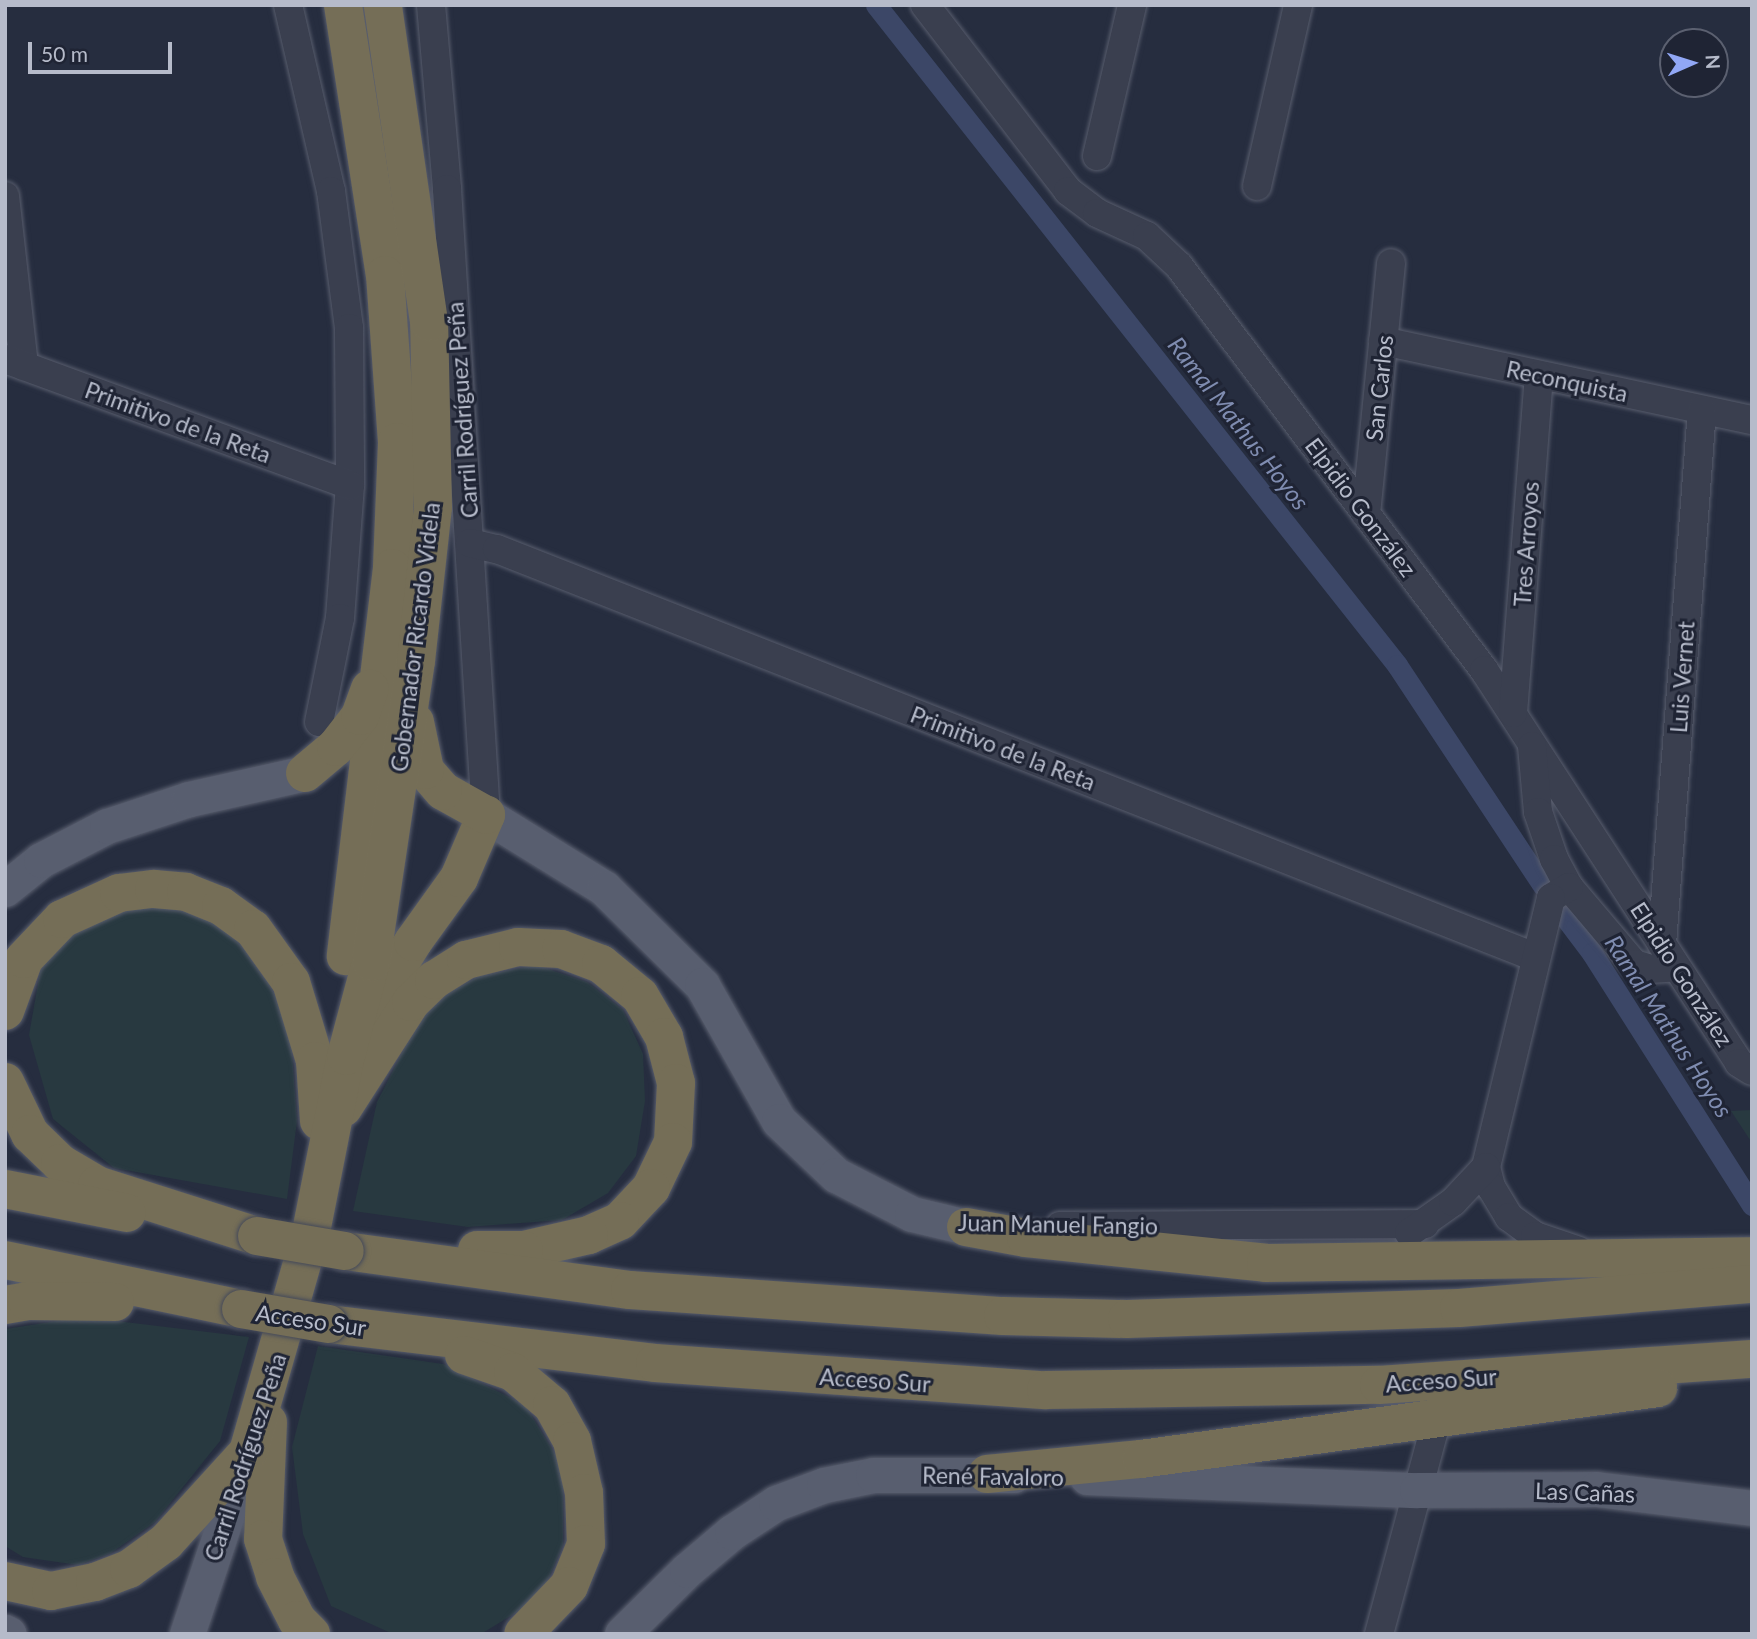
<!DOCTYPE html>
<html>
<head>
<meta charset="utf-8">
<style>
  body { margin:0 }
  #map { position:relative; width:1757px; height:1639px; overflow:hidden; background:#262d3f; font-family:Lato,sans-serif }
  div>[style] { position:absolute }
  .green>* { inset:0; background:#283940 }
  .canal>* { height:21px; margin:-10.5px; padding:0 10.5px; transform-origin:10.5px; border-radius:10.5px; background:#3c4767 }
  .roads { filter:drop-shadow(0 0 2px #585d6d) drop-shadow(0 0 2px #585d6d) }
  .minor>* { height:28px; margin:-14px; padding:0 14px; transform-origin:14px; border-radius:14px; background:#3a3f4f }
  .major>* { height:35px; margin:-17.5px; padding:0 17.5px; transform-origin:17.5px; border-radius:17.5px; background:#585e6f }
  .highway>* { height:38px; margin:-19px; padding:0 19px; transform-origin:19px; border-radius:19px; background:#756e57 }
  .bridges { filter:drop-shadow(0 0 2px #454a5a) drop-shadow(0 0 2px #454a5a) }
  .highway-bridge>* { height:38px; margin:-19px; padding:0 19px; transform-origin:19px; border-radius:19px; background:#756e57 }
  span { translate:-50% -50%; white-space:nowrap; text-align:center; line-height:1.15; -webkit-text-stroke:6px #1f2434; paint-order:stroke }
  .street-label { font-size:23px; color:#b6bbca }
  .water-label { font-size:24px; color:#7f8cb0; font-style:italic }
  .frame { position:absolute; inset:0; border:7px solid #b6bbca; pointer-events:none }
  .north { position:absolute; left:1659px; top:28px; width:70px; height:70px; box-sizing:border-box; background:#1f2434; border:2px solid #5b6070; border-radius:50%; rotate:87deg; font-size:19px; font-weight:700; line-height:28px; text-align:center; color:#b6bbca }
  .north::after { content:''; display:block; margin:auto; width:24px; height:32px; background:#91a7f5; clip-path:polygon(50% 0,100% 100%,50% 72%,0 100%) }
  .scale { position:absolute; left:28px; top:42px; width:144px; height:32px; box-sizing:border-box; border:4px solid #b6bbca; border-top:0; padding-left:9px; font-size:21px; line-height:24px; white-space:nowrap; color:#b6bbca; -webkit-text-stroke:5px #1f2434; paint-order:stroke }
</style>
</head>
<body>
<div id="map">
  <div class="green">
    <div style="clip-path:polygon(135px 903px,177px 905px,215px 919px,255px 955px,290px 1025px,297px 1121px,287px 1199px,114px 1168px,53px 1119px,29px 1035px,42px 961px,90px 917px)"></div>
    <div style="clip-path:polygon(536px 965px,587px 982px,623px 1010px,643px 1054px,645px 1101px,636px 1156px,608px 1193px,562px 1220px,468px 1227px,353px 1211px,377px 1102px,427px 1004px,479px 976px)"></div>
    <div style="clip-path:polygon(1752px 1110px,1752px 1143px,1731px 1111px)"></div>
    <div style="clip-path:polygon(83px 1317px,249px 1337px,220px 1441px,155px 1522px,111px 1553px,78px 1565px,23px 1557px,5px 1546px,5px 1329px)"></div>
    <div style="clip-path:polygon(318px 1346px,443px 1364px,525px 1405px,563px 1467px,563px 1545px,540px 1598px,481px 1634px,393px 1634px,331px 1606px,303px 1534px,292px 1447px)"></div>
  </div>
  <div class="canal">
    <div style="left:876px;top:5px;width:841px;rotate:51.71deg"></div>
    <div style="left:1397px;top:665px;width:265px;rotate:56.5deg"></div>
    <div style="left:1561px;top:912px;width:51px;rotate:52.9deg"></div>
    <div style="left:1592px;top:953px;width:299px;rotate:57.6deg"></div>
  </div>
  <div class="roads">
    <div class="minor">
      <div style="left:288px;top:5px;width:191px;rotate:77deg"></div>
      <div style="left:331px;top:191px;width:138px;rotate:82.5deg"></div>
      <div style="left:349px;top:328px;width:157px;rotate:89.6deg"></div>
      <div style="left:350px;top:485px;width:133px;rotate:94.3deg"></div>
      <div style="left:340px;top:618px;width:106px;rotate:101.4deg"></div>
      <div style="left:431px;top:5px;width:185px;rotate:85deg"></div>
      <div style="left:447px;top:189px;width:627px;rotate:86.44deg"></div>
      <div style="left:925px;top:5px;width:235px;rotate:52.4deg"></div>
      <div style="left:1068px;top:191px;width:36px;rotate:37deg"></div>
      <div style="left:1097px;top:213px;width:55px;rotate:24.7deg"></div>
      <div style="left:1147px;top:236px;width:44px;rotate:43.2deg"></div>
      <div style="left:1179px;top:266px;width:506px;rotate:52.95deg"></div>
      <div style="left:1484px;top:670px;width:468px;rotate:57deg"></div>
      <div style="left:1739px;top:1063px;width:15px;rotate:32deg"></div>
      <div style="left:1097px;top:156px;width:155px;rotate:-76.9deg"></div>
      <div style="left:1257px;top:186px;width:186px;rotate:-77.2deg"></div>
      <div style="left:5px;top:196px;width:171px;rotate:83.6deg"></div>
      <div style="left:1383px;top:341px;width:377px;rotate:12.1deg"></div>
      <div style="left:5px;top:359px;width:367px;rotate:20.1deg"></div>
      <div style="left:1366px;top:514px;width:252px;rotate:-84.3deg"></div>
      <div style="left:470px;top:543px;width:28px;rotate:13deg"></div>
      <div style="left:497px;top:549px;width:1115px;rotate:21.46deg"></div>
      <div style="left:1513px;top:713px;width:338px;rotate:-85.6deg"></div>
      <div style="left:1532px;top:746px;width:66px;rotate:84.8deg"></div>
      <div style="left:1538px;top:812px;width:50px;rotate:71.2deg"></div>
      <div style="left:1554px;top:859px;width:32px;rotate:62deg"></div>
      <div style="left:1569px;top:887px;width:101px;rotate:49.8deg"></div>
      <div style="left:1634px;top:964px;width:17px;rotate:17deg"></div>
      <div style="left:1650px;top:969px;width:26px;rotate:-4deg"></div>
      <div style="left:1569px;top:887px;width:21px;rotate:149deg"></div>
      <div style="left:1551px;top:898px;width:277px;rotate:103.6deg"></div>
      <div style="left:1486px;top:1167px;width:21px;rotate:76deg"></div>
      <div style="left:1491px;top:1187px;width:35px;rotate:59deg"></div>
      <div style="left:1509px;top:1217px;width:32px;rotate:36deg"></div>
      <div style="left:1535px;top:1236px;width:46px;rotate:18.8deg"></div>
      <div style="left:1662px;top:944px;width:535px;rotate:-85.72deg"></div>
      <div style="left:1060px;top:1226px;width:365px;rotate:-0.3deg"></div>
      <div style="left:1409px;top:1233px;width:54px;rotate:-35.2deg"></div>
      <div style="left:1453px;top:1202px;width:48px;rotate:-46.7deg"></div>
      <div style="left:1379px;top:1634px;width:223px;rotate:-74.9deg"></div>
    </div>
    <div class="major">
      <div style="left:486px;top:815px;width:139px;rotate:31.7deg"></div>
      <div style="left:604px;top:888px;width:138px;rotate:44.7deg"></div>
      <div style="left:702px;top:985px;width:156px;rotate:60.5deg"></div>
      <div style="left:779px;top:1121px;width:79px;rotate:43.5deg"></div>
      <div style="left:836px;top:1175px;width:85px;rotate:27.2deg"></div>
      <div style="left:912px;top:1214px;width:56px;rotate:13.5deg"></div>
      <div style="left:5px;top:889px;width:46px;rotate:-38.9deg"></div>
      <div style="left:41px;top:860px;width:74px;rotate:-27.3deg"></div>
      <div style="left:107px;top:826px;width:86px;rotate:-18.2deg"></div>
      <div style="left:189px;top:799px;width:119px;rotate:-12.6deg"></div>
      <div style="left:1087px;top:1477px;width:330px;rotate:2.3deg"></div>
      <div style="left:1417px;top:1490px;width:179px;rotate:-0.3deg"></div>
      <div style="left:1596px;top:1489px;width:157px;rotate:6.9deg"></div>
      <div style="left:5px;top:1632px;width:4px;rotate:27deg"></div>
      <div style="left:187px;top:1634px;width:192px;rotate:-71.5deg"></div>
      <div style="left:622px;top:1634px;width:91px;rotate:-44.6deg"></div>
      <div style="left:687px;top:1570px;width:59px;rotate:-40.2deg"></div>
      <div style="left:732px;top:1532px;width:53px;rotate:-33.4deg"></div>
      <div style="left:776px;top:1503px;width:51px;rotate:-20.6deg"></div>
      <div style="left:824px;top:1485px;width:50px;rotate:-11.5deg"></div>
      <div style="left:873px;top:1475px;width:141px"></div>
    </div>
    <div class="highway">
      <div style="left:343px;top:5px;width:273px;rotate:81.2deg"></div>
      <div style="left:385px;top:275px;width:167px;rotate:85.9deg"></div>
      <div style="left:397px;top:442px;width:126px;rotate:92.3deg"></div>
      <div style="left:392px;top:568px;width:391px;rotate:96.8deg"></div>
      <div style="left:305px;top:773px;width:40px;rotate:-40deg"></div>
      <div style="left:336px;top:747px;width:39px;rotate:-52deg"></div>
      <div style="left:360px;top:716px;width:29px;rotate:-70deg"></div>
      <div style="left:372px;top:1009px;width:79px;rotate:-58.5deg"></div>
      <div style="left:413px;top:942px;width:79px;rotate:-54.3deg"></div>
      <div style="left:459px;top:878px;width:69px;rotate:-66.8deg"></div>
      <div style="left:486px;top:815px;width:49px;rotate:-150.8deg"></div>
      <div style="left:443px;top:791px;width:28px;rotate:-131deg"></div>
      <div style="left:425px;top:770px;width:49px;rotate:-101.8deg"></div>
      <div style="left:5px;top:1011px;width:55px;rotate:-69.9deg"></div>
      <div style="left:24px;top:959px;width:55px;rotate:-46.5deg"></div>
      <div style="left:62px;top:919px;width:63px;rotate:-24.5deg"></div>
      <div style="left:119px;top:893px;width:35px;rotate:-7deg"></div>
      <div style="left:154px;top:889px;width:32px;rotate:5deg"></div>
      <div style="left:186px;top:892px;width:38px;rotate:22deg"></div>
      <div style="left:221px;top:906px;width:39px;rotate:36deg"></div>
      <div style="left:253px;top:929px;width:65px;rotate:54.4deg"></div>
      <div style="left:291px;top:982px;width:83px;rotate:73.1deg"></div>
      <div style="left:315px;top:1061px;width:60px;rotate:86.2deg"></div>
      <div style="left:5px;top:1082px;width:58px;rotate:64.3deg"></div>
      <div style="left:30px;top:1134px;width:42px;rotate:44deg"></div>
      <div style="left:60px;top:1163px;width:43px;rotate:30.7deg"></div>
      <div style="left:97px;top:1185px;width:168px;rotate:17.7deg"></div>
      <div style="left:343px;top:1108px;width:126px;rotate:-57.3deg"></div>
      <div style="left:411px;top:1002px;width:32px;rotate:-44deg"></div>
      <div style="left:434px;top:980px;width:38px;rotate:-32deg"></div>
      <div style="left:466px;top:960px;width:54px;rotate:-14deg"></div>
      <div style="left:518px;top:947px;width:43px;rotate:2.7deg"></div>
      <div style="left:561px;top:949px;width:43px;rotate:20.6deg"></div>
      <div style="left:601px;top:964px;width:50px;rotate:39.4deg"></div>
      <div style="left:640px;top:996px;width:48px;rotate:59.7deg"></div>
      <div style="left:664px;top:1037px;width:48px;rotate:75.4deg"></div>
      <div style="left:676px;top:1083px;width:59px;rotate:92.9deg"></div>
      <div style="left:673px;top:1142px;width:51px;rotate:115.6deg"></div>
      <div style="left:651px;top:1188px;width:45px;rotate:133.2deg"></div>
      <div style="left:620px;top:1221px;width:34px;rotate:156deg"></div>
      <div style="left:589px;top:1235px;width:67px;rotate:167deg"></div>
      <div style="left:524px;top:1250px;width:47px;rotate:180deg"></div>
      <div style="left:5px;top:1189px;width:124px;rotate:11.1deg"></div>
      <div style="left:966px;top:1227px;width:61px;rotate:10.4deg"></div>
      <div style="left:1026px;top:1238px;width:241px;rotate:5.9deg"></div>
      <div style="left:1266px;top:1263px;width:486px;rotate:-0.8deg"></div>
      <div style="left:345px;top:1251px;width:288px;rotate:7.8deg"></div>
      <div style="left:630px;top:1290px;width:374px;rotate:4deg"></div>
      <div style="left:1003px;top:1316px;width:124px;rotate:1.4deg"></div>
      <div style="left:1127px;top:1319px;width:332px;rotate:-1.9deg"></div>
      <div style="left:1459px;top:1308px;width:294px;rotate:-4.7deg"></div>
      <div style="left:5px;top:1260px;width:241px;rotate:11.7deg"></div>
      <div style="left:5px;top:1305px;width:22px;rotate:-10deg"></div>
      <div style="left:27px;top:1301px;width:88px;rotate:0.7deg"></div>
      <div style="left:329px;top:1324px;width:328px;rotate:6.8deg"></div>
      <div style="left:655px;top:1363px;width:392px;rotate:4deg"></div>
      <div style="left:1046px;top:1390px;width:333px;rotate:-0.9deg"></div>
      <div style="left:1379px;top:1385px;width:374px;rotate:-4deg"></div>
      <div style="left:464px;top:1355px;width:52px;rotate:19.1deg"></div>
      <div style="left:513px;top:1372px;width:51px;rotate:40.2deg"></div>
      <div style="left:552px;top:1405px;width:41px;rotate:60.9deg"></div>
      <div style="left:572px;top:1441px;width:53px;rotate:77deg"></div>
      <div style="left:584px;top:1493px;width:51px;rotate:87.8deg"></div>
      <div style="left:586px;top:1544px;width:45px;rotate:112deg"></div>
      <div style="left:569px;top:1586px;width:66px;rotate:133.8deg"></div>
      <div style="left:268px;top:1422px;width:117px;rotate:92.4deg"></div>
      <div style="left:263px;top:1539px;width:40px;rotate:72deg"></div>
      <div style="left:275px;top:1577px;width:48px;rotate:62.9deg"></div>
      <div style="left:297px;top:1620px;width:20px;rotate:45deg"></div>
      <div style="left:987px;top:1474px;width:155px;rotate:-5.6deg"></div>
      <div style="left:1141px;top:1459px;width:522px;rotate:-7.82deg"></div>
      <div style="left:5px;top:1581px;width:47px;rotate:12.3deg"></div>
      <div style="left:51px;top:1591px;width:45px;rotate:-11.6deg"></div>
      <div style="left:95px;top:1582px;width:36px;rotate:-21deg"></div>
      <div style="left:129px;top:1569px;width:46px;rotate:-36.1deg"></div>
      <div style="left:166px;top:1542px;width:122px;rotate:-47.7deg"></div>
      <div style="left:248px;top:1452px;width:229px;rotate:-74deg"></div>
      <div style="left:311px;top:1232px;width:179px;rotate:-78.8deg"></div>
      <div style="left:346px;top:1056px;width:97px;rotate:-75.1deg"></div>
      <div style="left:371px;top:962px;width:304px;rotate:-81.5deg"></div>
      <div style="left:416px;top:661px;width:155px;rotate:-83.7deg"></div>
      <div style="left:433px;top:507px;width:185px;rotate:-91.2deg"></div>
      <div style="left:429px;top:322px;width:320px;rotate:-98.3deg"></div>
    </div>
  </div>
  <div class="bridges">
    <div class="highway-bridge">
      <div style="left:257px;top:1236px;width:89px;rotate:9.7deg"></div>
      <div style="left:241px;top:1309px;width:89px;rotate:9.7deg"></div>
    </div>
  </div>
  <div class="street-label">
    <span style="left:1567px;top:381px;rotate:12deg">Reconquista</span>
    <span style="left:1379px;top:388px;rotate:-84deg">San Carlos</span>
    <span style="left:462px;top:410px;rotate:-94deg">Carril Rodríguez Peña</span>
    <span style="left:178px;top:422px;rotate:20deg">Primitivo de la Reta</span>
    <span style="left:1361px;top:507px;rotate:53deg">Elpidio González</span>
    <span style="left:1526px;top:544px;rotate:-86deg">Tres Arroyos</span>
    <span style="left:415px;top:637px;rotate:-83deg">Gobernador Ricardo Videla</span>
    <span style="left:1682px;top:677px;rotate:-86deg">Luis Vernet</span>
    <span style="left:1003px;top:748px;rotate:21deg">Primitivo de la Reta</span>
    <span style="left:1682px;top:974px;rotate:57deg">Elpidio González</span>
    <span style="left:1058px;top:1224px;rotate:1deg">Juan Manuel Fangio</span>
    <span style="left:311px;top:1320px;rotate:8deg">Acceso Sur</span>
    <span style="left:875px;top:1380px;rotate:4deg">Acceso Sur</span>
    <span style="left:1441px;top:1380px;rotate:-4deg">Acceso Sur</span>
    <span style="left:245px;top:1457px;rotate:-72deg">Carril Rodríguez Peña</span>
    <span style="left:993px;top:1476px;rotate:1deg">René Favaloro</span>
    <span style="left:1585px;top:1492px;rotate:2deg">Las Cañas</span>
  </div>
  <div class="water-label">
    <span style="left:1239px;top:423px;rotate:52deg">Ramal Mathus Hoyos</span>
    <span style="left:1669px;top:1026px;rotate:57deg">Ramal Mathus Hoyos</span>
  </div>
  <div class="frame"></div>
  <div class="north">N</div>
  <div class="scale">50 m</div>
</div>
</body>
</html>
